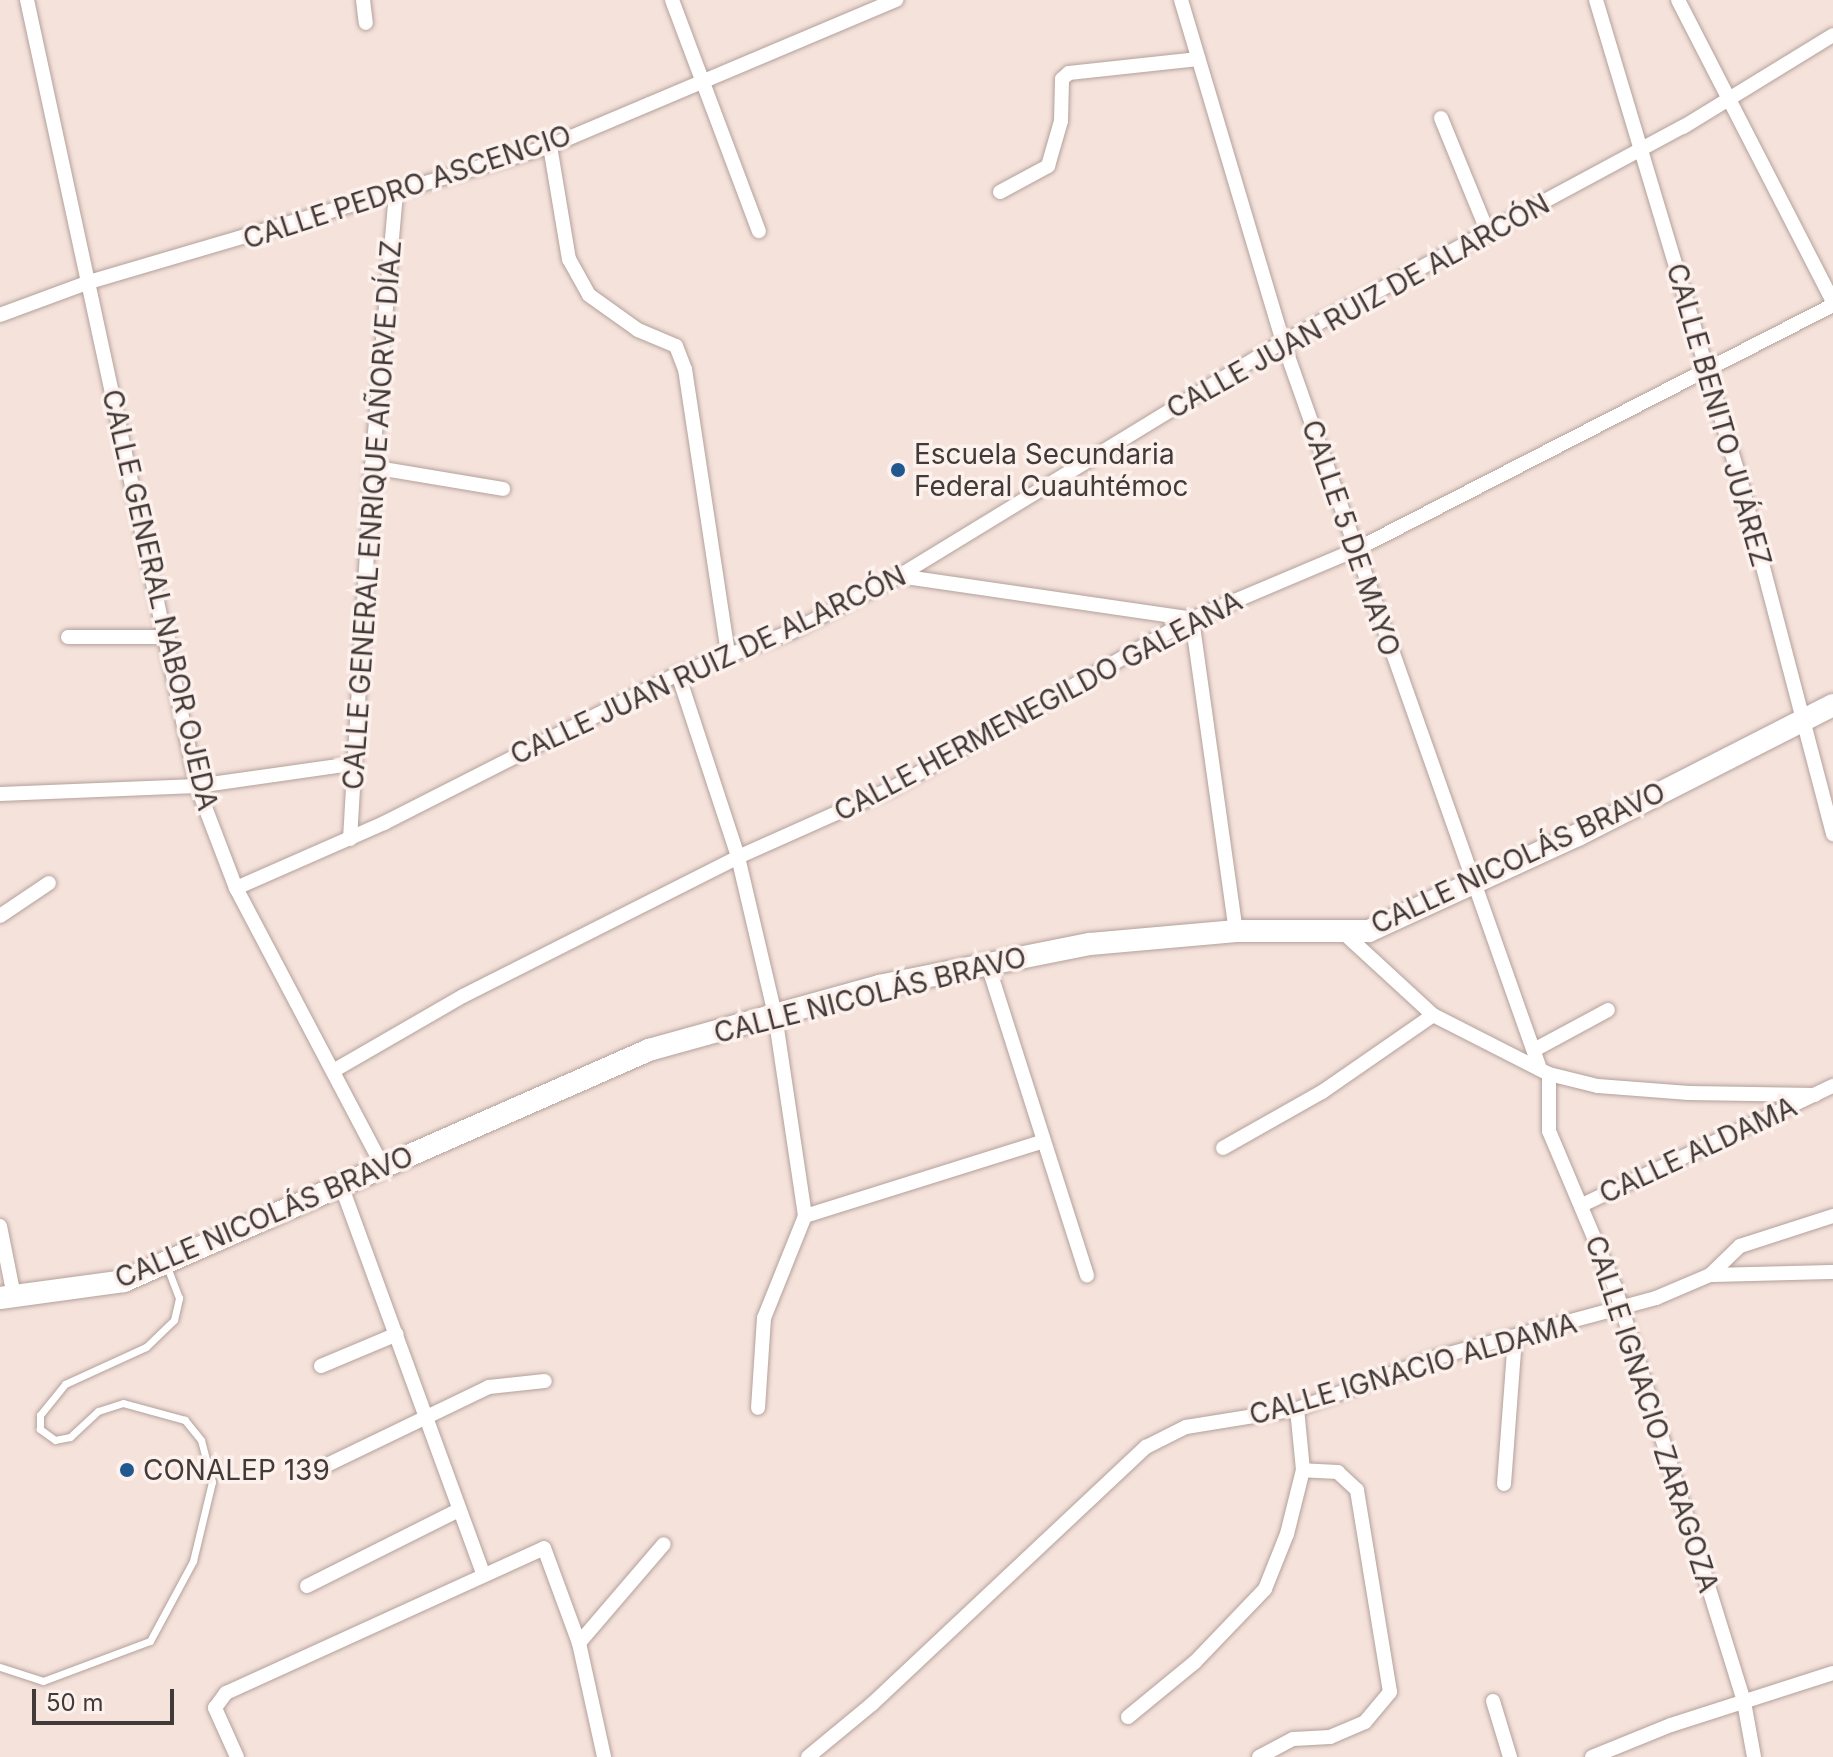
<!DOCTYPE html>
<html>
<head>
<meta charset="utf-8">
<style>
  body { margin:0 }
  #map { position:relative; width:1833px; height:1757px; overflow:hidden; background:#f5e2db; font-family:Inter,sans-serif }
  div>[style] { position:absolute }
  .roads { filter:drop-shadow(0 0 2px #b3a19b) drop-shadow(0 0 2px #b3a19b) }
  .lane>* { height:7px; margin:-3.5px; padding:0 3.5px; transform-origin:3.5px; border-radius:3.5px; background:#fff }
  .street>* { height:14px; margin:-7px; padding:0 7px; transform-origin:7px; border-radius:7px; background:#fff }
  .secondary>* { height:22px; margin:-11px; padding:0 11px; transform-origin:11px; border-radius:11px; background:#fff }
  .dots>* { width:22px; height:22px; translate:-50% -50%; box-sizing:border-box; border:4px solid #fdf1ed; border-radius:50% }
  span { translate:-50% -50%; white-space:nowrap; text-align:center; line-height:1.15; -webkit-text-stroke:7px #fdf1ed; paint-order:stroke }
  .street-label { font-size:28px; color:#423a38 }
  .poi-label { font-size:28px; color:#423a38 }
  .left { translate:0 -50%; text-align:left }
  .scale { position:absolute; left:32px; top:1689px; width:142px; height:36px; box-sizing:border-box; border:4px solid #423a38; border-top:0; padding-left:10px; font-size:24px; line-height:28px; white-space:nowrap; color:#423a38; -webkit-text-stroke:6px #fdf1ed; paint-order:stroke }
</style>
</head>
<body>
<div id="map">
  <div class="roads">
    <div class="lane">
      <div style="left:0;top:1667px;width:45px;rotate:18deg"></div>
      <div style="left:43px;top:1681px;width:114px;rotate:-20.5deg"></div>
      <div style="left:150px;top:1641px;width:91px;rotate:-61.7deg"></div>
      <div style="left:193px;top:1561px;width:81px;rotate:-76.5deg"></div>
      <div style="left:212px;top:1482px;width:43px;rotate:-104.7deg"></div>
      <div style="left:201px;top:1440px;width:26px;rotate:-129deg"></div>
      <div style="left:185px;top:1420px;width:64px;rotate:-164.7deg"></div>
      <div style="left:123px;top:1403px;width:26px;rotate:162deg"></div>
      <div style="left:98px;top:1411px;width:38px;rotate:137deg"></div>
      <div style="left:70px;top:1437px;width:15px;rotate:169deg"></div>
      <div style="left:55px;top:1440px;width:19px;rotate:-144deg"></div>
      <div style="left:40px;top:1429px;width:14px;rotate:-90deg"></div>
      <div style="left:40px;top:1415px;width:40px;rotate:-51deg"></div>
      <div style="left:65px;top:1384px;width:89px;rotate:-24.6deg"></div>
      <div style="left:146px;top:1347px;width:39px;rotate:-44deg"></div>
      <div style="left:174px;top:1320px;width:23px;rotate:-77deg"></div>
      <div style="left:179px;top:1298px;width:34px;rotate:-111deg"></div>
    </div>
    <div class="street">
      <div style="left:27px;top:0;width:804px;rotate:77.8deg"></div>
      <div style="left:197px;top:786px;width:109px;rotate:69.1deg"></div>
      <div style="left:236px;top:888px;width:315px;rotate:62.2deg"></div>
      <div style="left:363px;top:0;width:23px;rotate:83deg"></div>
      <div style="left:672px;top:0;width:247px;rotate:69.4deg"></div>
      <div style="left:1181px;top:0;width:357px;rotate:73.4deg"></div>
      <div style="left:1283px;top:342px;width:771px;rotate:70.53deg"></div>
      <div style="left:1596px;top:0;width:508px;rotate:73.31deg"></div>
      <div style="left:1742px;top:487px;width:359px;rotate:75.3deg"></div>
      <div style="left:1678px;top:0;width:339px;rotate:62.8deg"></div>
      <div style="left:1441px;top:118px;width:126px;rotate:67.7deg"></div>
      <div style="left:550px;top:146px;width:115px;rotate:80.5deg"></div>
      <div style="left:569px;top:259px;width:41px;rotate:60.9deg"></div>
      <div style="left:589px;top:295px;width:60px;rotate:35.5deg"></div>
      <div style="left:638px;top:330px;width:41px;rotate:22.8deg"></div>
      <div style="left:676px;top:346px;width:25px;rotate:69deg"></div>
      <div style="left:685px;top:369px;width:288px;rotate:81.4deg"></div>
      <div style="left:1000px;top:192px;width:55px;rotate:-28.4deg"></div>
      <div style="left:1048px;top:166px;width:47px;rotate:-73.9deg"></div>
      <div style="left:1061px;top:121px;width:42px;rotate:-88.6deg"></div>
      <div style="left:1062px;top:79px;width:9px;rotate:-41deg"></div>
      <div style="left:1069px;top:73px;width:130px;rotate:-6.2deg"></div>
      <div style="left:0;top:315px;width:95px;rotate:-20.3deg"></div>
      <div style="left:89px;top:282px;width:481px;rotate:-16.4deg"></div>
      <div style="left:550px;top:146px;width:376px;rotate:-22.9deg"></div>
      <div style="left:372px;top:467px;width:133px;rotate:9.5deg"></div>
      <div style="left:899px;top:576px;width:296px;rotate:8.3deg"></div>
      <div style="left:1192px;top:619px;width:315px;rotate:82deg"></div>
      <div style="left:68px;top:637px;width:100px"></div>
      <div style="left:678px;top:674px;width:193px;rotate:71.8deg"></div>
      <div style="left:738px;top:857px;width:162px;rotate:76.8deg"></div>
      <div style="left:775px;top:1015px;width:203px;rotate:81.5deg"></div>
      <div style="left:805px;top:1216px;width:110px;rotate:111.9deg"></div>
      <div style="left:764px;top:1318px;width:90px;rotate:93.8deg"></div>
      <div style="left:0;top:794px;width:197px;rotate:-2.3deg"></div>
      <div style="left:197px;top:786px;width:157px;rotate:-8.1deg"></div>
      <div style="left:350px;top:839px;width:373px;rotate:-86.6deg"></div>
      <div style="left:372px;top:467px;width:276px;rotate:-85deg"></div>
      <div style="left:236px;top:888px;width:162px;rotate:-23.7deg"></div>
      <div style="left:384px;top:823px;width:330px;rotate:-26.9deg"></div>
      <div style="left:678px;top:674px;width:121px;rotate:-20.4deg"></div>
      <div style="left:791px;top:632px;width:122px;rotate:-27.4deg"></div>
      <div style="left:899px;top:576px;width:450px;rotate:-31.4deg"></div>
      <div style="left:1283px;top:342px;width:454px;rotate:-28.3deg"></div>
      <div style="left:1683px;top:127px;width:176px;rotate:-31.5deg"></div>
      <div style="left:0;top:916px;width:59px;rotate:-34deg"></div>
      <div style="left:1346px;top:935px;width:118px;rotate:42.6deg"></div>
      <div style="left:1433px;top:1015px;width:130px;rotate:27deg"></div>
      <div style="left:1549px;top:1074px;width:50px;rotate:13.8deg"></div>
      <div style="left:1598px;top:1086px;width:91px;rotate:4.4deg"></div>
      <div style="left:1689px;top:1093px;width:126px;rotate:0.9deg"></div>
      <div style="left:987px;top:962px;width:329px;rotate:72.3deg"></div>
      <div style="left:1534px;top:1050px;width:84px;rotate:-28.4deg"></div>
      <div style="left:333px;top:1071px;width:150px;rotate:-30deg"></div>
      <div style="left:463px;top:996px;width:308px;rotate:-26.8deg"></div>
      <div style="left:738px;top:857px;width:167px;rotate:-24deg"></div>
      <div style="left:891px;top:789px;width:346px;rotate:-29.5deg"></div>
      <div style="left:1192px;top:619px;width:177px;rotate:-22.9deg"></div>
      <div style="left:1355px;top:550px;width:537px;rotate:-27.14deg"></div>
      <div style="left:1549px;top:1074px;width:57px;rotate:90deg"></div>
      <div style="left:1549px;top:1131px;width:169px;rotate:67.1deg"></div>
      <div style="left:1615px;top:1287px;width:435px;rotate:72.7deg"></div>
      <div style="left:1744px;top:1702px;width:56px;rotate:79.7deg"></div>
      <div style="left:1223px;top:1148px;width:114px;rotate:-29.5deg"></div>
      <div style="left:1322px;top:1092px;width:135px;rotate:-34.7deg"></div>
      <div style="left:341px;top:1185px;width:414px;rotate:69.9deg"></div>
      <div style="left:1582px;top:1205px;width:278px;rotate:-25.4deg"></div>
      <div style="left:805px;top:1216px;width:250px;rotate:-17.4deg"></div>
      <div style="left:0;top:1226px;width:71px;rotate:78.7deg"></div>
      <div style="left:1710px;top:1275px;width:123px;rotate:-1.4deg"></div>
      <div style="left:321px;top:1366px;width:82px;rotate:-22.8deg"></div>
      <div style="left:329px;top:1464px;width:178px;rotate:-25.7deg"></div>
      <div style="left:489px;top:1387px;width:56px;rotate:-6.1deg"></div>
      <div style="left:1504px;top:1484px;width:146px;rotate:-85.7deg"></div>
      <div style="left:307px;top:1586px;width:170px;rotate:-26.6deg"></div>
      <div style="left:579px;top:1643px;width:130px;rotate:-49.4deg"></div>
      <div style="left:1493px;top:1701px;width:59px;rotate:73.1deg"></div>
      <div style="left:1128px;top:1717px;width:87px;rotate:-39.4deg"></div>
      <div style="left:1195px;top:1662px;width:101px;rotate:-46.2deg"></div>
      <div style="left:1265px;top:1589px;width:59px;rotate:-68.2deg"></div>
      <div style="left:1287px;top:1534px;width:66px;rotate:-76deg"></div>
      <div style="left:1303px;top:1470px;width:61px;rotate:-95.6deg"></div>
      <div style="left:237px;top:1757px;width:54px;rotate:-114.2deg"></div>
      <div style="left:215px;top:1708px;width:19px;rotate:-54deg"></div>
      <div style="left:226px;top:1693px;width:349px;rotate:-24.5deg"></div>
      <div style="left:544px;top:1548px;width:101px;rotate:69.8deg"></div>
      <div style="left:579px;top:1643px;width:117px;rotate:77.6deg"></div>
      <div style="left:808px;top:1757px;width:83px;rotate:-39.6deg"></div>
      <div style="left:872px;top:1704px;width:376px;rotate:-43.2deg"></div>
      <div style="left:1146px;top:1447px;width:45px;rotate:-26.6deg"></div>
      <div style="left:1186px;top:1427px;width:112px;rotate:-9.2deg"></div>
      <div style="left:1297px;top:1409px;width:146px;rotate:-20.4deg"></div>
      <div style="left:1434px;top:1358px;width:230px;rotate:-15.1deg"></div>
      <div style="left:1656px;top:1298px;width:59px;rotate:-23.1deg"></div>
      <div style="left:1710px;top:1275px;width:42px;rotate:-44deg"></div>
      <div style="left:1740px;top:1246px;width:98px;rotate:-17.9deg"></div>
      <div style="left:1259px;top:1757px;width:38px;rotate:-28deg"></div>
      <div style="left:1293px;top:1739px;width:37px;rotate:-3deg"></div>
      <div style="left:1330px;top:1737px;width:38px;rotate:-23deg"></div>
      <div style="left:1365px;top:1722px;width:39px;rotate:-50deg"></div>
      <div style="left:1390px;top:1692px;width:205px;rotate:-99.3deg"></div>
      <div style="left:1357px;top:1490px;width:26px;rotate:-137deg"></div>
      <div style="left:1338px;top:1472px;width:35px;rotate:-177deg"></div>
      <div style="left:1592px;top:1757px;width:85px;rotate:-22.1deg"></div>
      <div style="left:1671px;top:1725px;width:170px;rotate:-17.8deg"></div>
    </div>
    <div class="secondary">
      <div style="left:0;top:1298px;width:125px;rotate:-7.8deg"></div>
      <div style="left:124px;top:1281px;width:574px;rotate:-23.75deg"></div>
      <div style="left:649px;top:1050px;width:239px;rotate:-15.5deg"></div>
      <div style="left:879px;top:986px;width:215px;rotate:-11.3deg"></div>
      <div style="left:1090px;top:944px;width:147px;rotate:-5.1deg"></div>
      <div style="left:1236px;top:931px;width:133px"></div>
      <div style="left:1369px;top:931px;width:230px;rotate:-24.7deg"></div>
      <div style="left:1578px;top:835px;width:286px;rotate:-27deg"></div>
    </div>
  </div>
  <div class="dots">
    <div style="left:898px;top:470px;background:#215890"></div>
    <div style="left:127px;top:1470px;background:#215890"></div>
  </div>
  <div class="street-label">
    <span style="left:407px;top:187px;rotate:-18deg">CALLE PEDRO ASCENCIO</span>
    <span style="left:1358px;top:306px;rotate:-29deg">CALLE JUAN RUIZ DE ALARCÓN</span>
    <span style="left:1719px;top:415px;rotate:74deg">CALLE BENITO JUÁREZ</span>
    <span style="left:372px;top:515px;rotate:-86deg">CALLE GENERAL ENRIQUE AÑORVE DÍAZ</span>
    <span style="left:1351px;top:538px;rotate:71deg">CALLE 5 DE MAYO</span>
    <span style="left:160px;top:600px;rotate:77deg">CALLE GENERAL NABOR OJEDA</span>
    <span style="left:708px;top:665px;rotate:-25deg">CALLE JUAN RUIZ DE ALARCÓN</span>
    <span style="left:1038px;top:706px;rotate:-28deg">CALLE HERMENEGILDO GALEANA</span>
    <span style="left:1518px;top:858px;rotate:-25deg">CALLE NICOLÁS BRAVO</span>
    <span style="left:870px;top:995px;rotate:-14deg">CALLE NICOLÁS BRAVO</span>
    <span style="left:1698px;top:1150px;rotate:-25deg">CALLE ALDAMA</span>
    <span style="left:264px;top:1217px;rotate:-23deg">CALLE NICOLÁS BRAVO</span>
    <span style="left:1413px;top:1369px;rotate:-16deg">CALLE IGNACIO ALDAMA</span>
    <span style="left:1652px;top:1414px;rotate:72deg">CALLE IGNACIO ZARAGOZA</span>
  </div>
  <div class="poi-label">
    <span class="left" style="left:914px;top:470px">Escuela Secundaria<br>Federal Cuauhtémoc</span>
    <span class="left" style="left:143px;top:1470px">CONALEP 139</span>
  </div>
  <div class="scale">50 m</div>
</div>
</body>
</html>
